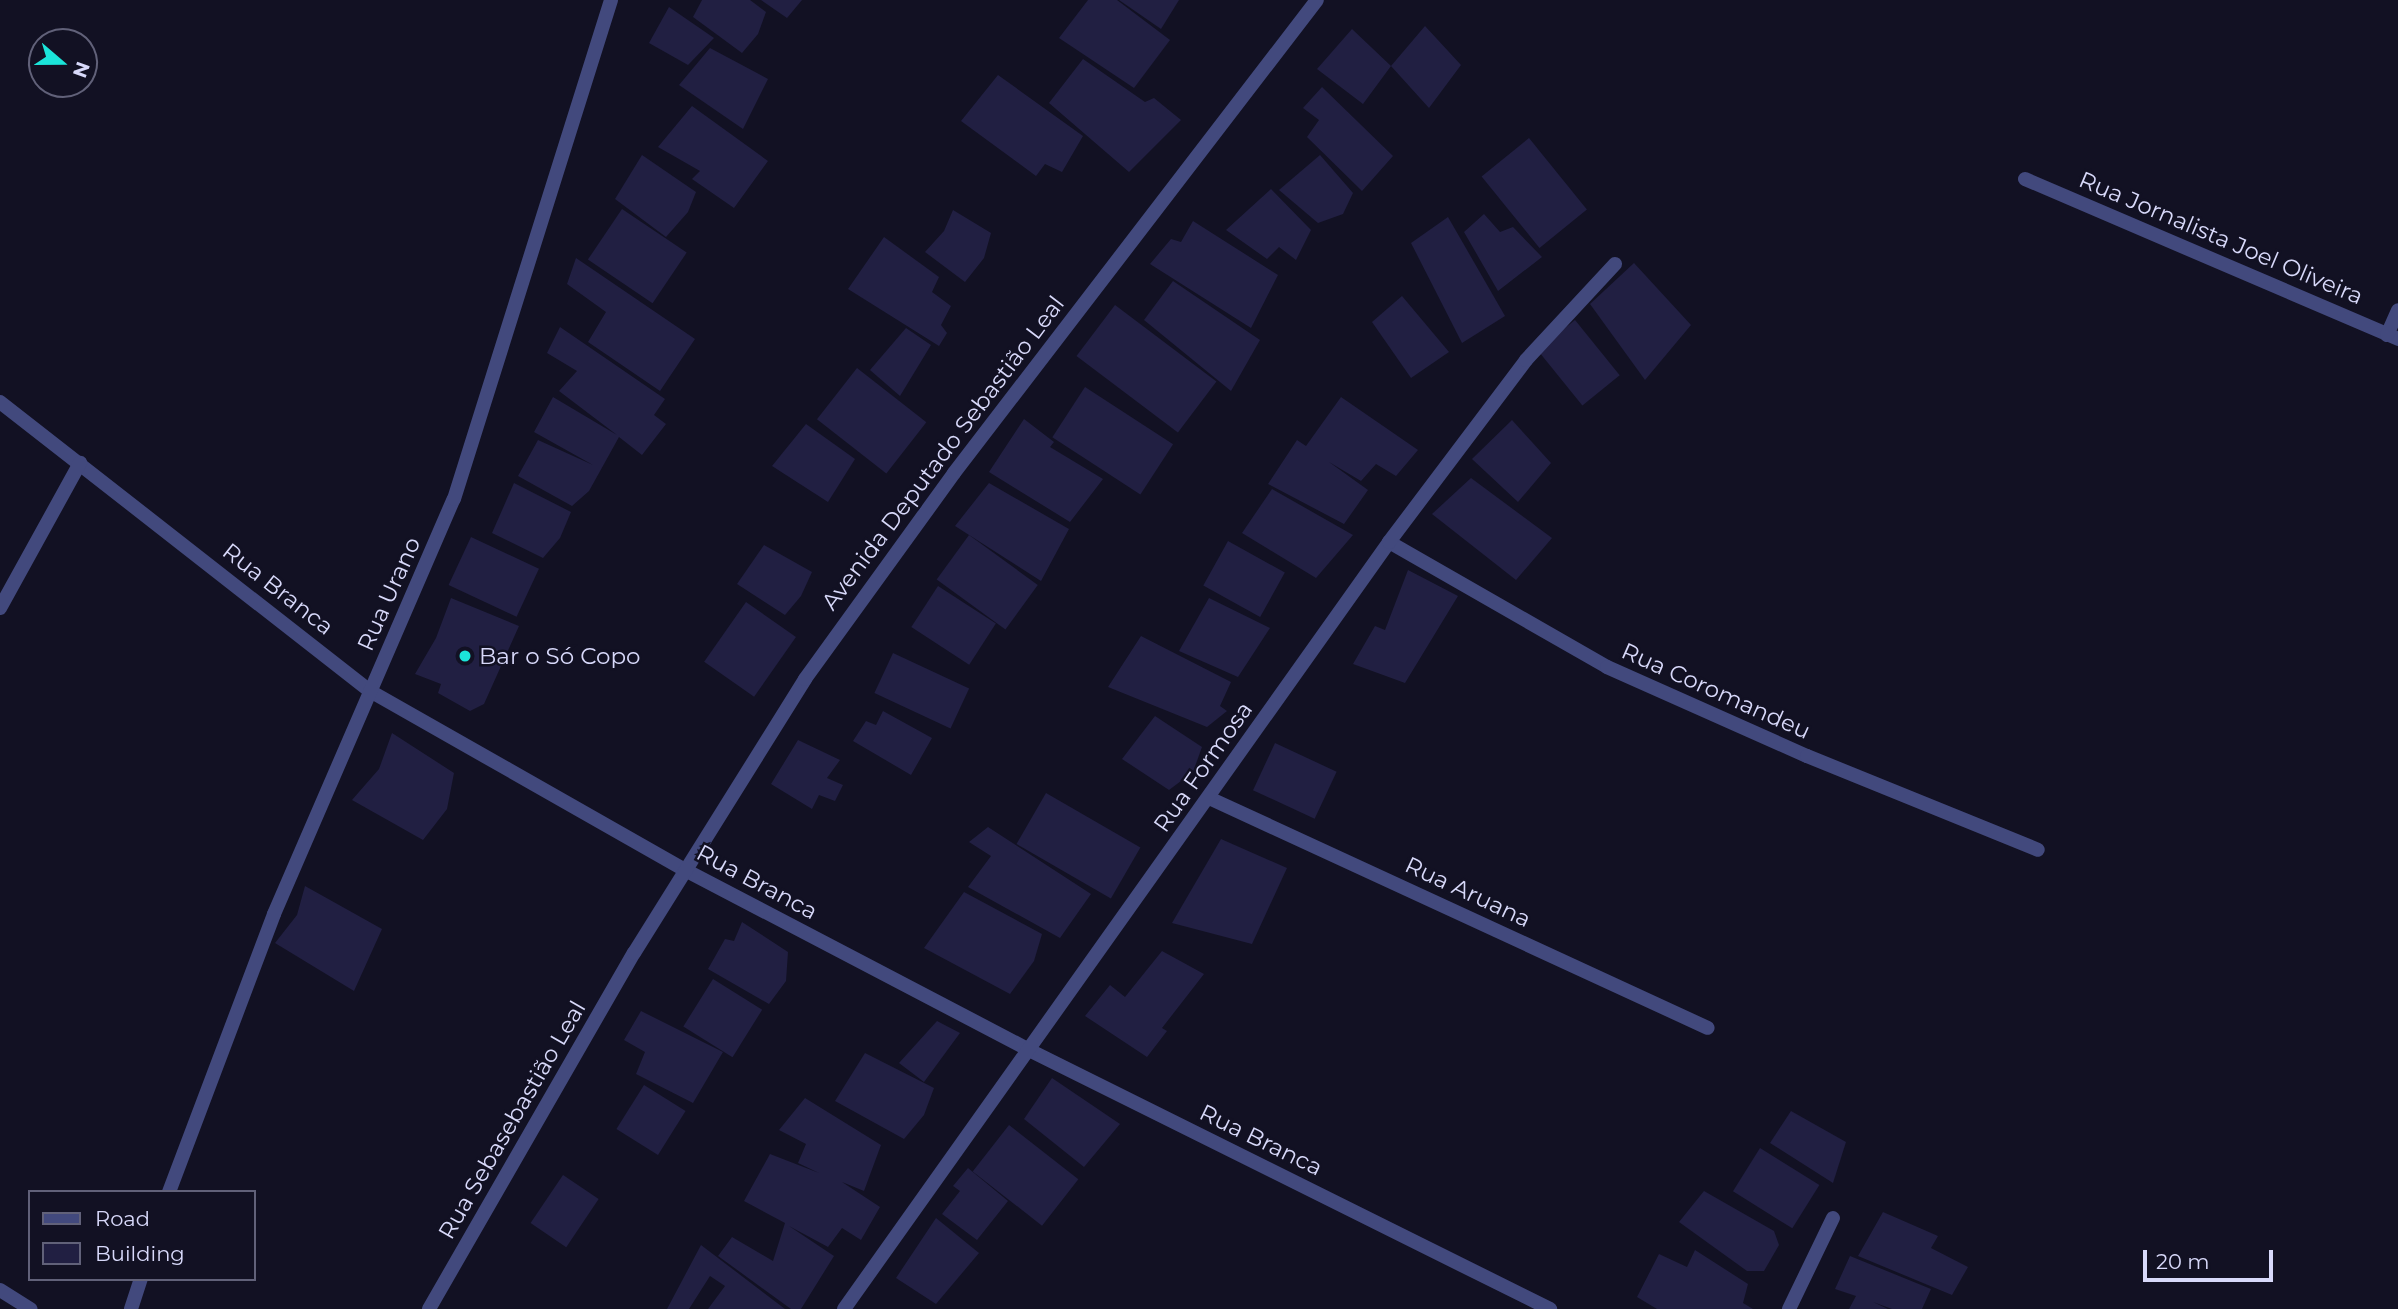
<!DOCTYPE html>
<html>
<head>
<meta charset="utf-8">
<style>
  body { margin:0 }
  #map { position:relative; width:2398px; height:1309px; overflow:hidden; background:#121123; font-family:Montserrat,sans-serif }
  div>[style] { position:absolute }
  .building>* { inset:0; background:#211f42; transform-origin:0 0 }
  .minor>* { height:14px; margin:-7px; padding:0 7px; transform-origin:7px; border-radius:7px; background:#42497d }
  .dots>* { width:19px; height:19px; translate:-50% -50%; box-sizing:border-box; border:4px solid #121123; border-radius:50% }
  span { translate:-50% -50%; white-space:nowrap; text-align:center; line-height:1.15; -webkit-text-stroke:5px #121123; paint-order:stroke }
  .street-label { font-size:23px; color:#d8d9fa }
  .poi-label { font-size:23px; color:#d8d9fa }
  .left { translate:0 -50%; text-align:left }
  .legend { position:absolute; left:28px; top:1190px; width:228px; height:91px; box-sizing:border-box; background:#121123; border:2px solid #616179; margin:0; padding:9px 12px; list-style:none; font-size:21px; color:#d8d9fa }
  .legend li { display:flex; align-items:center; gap:14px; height:35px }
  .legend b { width:35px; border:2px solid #616179 }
  .north { position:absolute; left:28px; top:28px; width:70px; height:70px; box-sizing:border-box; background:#121123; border:2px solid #616179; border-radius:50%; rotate:110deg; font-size:19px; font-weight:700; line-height:28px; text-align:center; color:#d8d9fa }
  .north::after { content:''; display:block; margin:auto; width:24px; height:32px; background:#1be4d9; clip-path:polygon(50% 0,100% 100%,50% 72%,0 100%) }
  .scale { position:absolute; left:2143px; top:1250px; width:130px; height:32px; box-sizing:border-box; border:4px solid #d8d9fa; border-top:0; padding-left:9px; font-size:21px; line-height:24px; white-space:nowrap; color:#d8d9fa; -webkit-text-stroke:5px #121123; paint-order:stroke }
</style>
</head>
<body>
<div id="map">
  <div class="building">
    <div style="clip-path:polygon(702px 0,750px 0,766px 12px,758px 34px,742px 53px,693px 17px)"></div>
    <div style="clip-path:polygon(761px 0,802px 0,787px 18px)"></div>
    <div style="clip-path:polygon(1088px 0,1117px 0,1170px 40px,1134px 88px,1059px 38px)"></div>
    <div style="clip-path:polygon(1119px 0,1179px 0,1161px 29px)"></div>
    <div style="clip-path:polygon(669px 7px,714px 38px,688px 65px,649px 43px)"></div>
    <div style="clip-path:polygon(1425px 26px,1461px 65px,1429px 108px,1391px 66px,1363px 104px,1317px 69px,1352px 29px,1391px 66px)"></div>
    <div style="clip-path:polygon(710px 48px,768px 79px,743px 129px,679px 85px)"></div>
    <div style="clip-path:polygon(1083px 59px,1145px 102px,1154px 98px,1181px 120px,1129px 172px,1049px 103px)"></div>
    <div style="clip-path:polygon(998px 75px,1083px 136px,1062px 172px,1045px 164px,1036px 176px,961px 121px)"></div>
    <div style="clip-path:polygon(1322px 87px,1393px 156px,1362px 191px,1307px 137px,1319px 120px,1303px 108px)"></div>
    <div style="clip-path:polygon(692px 106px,768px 161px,734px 208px,692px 179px,700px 171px,658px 147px)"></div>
    <div style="left:1529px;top:138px;width:92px;height:61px;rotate:51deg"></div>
    <div style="clip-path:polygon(642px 155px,696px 192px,688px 212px,666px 237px,615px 199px)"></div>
    <div style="clip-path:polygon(1320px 155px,1353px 193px,1343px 214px,1318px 223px,1279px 190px)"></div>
    <div style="clip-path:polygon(1271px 189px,1311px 230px,1296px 260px,1279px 247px,1267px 259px,1226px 230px)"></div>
    <div style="left:622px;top:209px;width:78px;height:61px;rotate:34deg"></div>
    <div style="clip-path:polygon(953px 210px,991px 233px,984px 258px,965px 282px,925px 252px,944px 231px)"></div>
    <div style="clip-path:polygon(1484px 214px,1500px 232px,1513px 227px,1542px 257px,1498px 291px,1464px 232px)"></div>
    <div style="clip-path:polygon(1448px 217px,1505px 316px,1462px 343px,1411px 243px)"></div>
    <div style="clip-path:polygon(1193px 221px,1278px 275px,1251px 328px,1150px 264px,1171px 239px,1181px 242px)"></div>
    <div style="clip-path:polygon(884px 237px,939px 277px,932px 292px,951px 306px,941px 325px,947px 333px,939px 346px,848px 289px)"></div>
    <div style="clip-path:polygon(576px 258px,695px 339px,660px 391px,588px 342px,606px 312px,567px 284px)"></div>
    <div style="clip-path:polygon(1634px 263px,1691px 325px,1645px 380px,1590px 304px)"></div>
    <div style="clip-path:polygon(1173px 281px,1260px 340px,1231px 391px,1144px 320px)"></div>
    <div style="clip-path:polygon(1402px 296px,1449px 352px,1411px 378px,1372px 322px)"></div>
    <div style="left:1115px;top:305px;width:127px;height:64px;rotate:37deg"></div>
    <div style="left:1575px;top:320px;width:71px;height:48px;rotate:51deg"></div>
    <div style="clip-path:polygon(560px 327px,665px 399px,654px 415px,666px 424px,642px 455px,619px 437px,589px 491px,572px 506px,518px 476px,538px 440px,593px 465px,534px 432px,553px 397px,617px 435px,559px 391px,577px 371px,547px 353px)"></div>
    <div style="clip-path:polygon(906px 328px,931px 345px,900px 396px,870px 370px)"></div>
    <div style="left:857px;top:368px;width:88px;height:65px;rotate:38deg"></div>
    <div style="left:1085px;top:387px;width:105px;height:60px;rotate:33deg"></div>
    <div style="clip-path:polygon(1341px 397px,1418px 450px,1396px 476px,1376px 464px,1361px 481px,1329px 462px,1368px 490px,1344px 524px,1268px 484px,1297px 440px,1306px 446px)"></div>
    <div style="clip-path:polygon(1024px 419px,1054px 442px,1050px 447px,1103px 479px,1070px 522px,989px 472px)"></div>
    <div style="clip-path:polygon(1512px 420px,1551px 463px,1518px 502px,1472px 459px)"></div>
    <div style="clip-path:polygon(806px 424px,855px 459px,828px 502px,772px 466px)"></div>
    <div style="clip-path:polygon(1471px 478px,1552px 538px,1516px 580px,1432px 514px)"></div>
    <div style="clip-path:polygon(514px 483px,571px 512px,560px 538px,543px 558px,492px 533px)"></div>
    <div style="clip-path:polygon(989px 483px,1069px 529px,1041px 581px,955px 526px)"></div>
    <div style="clip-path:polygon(1272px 489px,1353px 535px,1316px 578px,1242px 533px)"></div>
    <div style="left:969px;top:535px;width:85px;height:55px;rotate:36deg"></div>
    <div style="left:471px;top:537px;width:75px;height:53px;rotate:25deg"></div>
    <div style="left:1228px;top:541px;width:65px;height:51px;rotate:29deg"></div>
    <div style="clip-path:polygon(764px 545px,812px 572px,801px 596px,785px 615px,737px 584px)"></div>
    <div style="clip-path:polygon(1408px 570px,1458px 596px,1405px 683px,1353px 664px,1375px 626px,1385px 630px)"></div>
    <div style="left:938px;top:586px;width:69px;height:49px;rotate:33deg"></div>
    <div style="clip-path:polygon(451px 598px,519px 626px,484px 704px,470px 711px,438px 693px,441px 684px,415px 674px,436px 638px)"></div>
    <div style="clip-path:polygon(1209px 598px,1270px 628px,1238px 677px,1179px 651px)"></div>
    <div style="left:746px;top:602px;width:61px;height:73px;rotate:35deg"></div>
    <div style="clip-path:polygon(1141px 636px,1231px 682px,1220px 706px,1227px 711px,1207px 727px,1108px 687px)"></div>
    <div style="left:893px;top:653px;width:84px;height:44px;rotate:25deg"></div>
    <div style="clip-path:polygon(883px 711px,932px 738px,911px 775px,853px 741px,866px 721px,876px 725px)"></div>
    <div style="clip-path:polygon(1155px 716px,1202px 747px,1193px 772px,1169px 790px,1122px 759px)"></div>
    <div style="clip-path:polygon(392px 733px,454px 773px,447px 809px,423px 840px,352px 800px,379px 769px)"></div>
    <div style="clip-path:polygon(798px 740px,840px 760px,827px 778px,843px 785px,835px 801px,819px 795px,812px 809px,771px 784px)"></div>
    <div style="left:1275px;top:743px;width:68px;height:52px;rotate:25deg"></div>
    <div style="left:1046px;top:793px;width:109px;height:59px;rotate:30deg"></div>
    <div style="clip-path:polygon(988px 827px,1091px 894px,1060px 938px,968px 887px,991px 856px,969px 842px)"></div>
    <div style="clip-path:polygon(1221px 839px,1287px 868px,1252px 944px,1172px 923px)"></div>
    <div style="clip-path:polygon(305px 886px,382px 929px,354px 991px,275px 943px,297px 915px)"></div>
    <div style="clip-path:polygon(964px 892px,1042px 934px,1034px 961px,1010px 994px,924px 948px)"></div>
    <div style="clip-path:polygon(742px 922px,788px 952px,786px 981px,769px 1004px,708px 969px,725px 939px,734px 941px)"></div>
    <div style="clip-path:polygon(1162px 951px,1204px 974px,1162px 1028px,1167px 1031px,1147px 1057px,1085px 1016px,1110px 985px,1125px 997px)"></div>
    <div style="left:713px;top:979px;width:58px;height:56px;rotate:32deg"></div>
    <div style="clip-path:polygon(641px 1011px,723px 1052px,693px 1103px,636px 1074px,645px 1052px,624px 1040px)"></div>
    <div style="clip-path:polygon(937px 1021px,960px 1033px,924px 1082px,899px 1063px)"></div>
    <div style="clip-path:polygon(865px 1053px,934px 1088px,924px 1115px,904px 1139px,835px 1101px)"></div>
    <div style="clip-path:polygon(1052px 1078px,1120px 1124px,1084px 1167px,1024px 1119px)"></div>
    <div style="left:644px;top:1085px;width:49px;height:52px;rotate:32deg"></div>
    <div style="clip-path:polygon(805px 1098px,881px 1145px,864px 1191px,842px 1182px,880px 1207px,861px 1240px,842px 1228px,828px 1247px,789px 1226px,834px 1256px,801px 1309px,791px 1309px,718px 1256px,732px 1237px,773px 1261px,785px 1223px,744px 1201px,770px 1154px,819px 1173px,798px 1163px,806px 1144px,779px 1130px)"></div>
    <div style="clip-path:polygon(1791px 1111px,1846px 1142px,1833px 1183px,1770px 1143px)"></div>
    <div style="left:1009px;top:1125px;width:88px;height:59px;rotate:38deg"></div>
    <div style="left:1760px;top:1148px;width:70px;height:51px;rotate:32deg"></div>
    <div style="clip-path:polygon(968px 1168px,1008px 1201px,977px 1240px,942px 1214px,960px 1191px,953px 1186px)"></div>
    <div style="left:563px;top:1175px;width:43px;height:58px;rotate:34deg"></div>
    <div style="clip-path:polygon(1704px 1191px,1774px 1231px,1779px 1245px,1764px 1271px,1747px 1271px,1679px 1222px)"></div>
    <div style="clip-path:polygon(1883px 1212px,1938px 1236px,1931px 1248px,1968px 1267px,1952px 1295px,1858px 1256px)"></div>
    <div style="clip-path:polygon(936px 1218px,979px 1253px,936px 1304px,896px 1278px)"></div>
    <div style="clip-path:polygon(701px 1245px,785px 1309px,708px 1309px,725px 1286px,710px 1276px,689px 1309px,667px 1309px)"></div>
    <div style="clip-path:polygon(1695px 1250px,1748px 1284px,1743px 1303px,1753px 1309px,1657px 1309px,1637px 1297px,1659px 1254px,1687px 1267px)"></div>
    <div style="clip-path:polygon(1850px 1256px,1931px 1289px,1922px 1309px,1892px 1309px,1873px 1302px,1888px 1309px,1849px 1309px,1856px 1296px,1835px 1289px)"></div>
  </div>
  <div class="minor">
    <div style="left:2025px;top:179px;width:406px;rotate:23.2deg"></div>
    <div style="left:2387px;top:335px;width:27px;rotate:-66deg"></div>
    <div style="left:0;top:402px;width:469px;rotate:38deg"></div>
    <div style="left:370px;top:691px;width:365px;rotate:29.6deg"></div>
    <div style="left:687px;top:871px;width:386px;rotate:27.6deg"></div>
    <div style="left:1029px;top:1050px;width:582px;rotate:26.43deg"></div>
    <div style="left:1389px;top:542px;width:251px;rotate:29.8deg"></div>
    <div style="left:1607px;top:667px;width:219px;rotate:24deg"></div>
    <div style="left:1807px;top:756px;width:249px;rotate:22.1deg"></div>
    <div style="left:0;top:608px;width:166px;rotate:-61.1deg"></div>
    <div style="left:1209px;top:798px;width:549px;rotate:24.75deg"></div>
    <div style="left:169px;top:1192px;width:297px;rotate:-69.3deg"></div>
    <div style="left:274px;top:914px;width:452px;rotate:-66.6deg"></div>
    <div style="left:454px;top:499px;width:523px;rotate:-72.53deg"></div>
    <div style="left:0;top:1290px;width:36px;rotate:32deg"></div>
    <div style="left:131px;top:1309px;width:32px;rotate:-72deg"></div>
    <div style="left:429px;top:1309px;width:411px;rotate:-60.1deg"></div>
    <div style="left:634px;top:953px;width:323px;rotate:-58deg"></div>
    <div style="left:805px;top:679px;width:254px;rotate:-54.1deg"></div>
    <div style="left:954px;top:473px;width:596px;rotate:-52.5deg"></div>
    <div style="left:844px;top:1309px;width:941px;rotate:-54.6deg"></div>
    <div style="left:1389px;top:542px;width:228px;rotate:-53deg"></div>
    <div style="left:1526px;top:360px;width:131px;rotate:-47.2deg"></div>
    <div style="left:1789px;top:1309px;width:101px;rotate:-64.2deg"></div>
  </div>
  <div class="dots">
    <div style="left:465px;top:656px;background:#1be4d9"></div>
  </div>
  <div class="street-label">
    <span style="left:2221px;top:238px;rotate:23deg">Rua Jornalista Joel Oliveira</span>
    <span style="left:943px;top:453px;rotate:-53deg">Avenida Deputado Sebastião Leal</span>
    <span style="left:278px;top:589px;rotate:38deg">Rua Branca</span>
    <span style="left:389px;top:594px;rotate:-66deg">Rua Urano</span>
    <span style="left:1716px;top:691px;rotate:24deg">Rua Coromandeu</span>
    <span style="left:1203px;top:767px;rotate:-55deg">Rua Formosa</span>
    <span style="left:757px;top:882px;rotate:28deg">Rua Branca</span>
    <span style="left:1468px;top:892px;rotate:25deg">Rua Aruana</span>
    <span style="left:512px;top:1120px;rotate:-60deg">Rua Sebasebastião Leal</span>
    <span style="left:1261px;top:1140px;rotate:26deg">Rua Branca</span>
  </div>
  <div class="poi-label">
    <span class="left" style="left:479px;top:656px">Bar o Só Copo</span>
  </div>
  <ul class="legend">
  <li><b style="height:9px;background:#42497d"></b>Road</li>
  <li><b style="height:19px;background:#211f42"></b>Building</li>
  </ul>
  <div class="north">N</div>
  <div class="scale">20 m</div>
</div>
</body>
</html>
